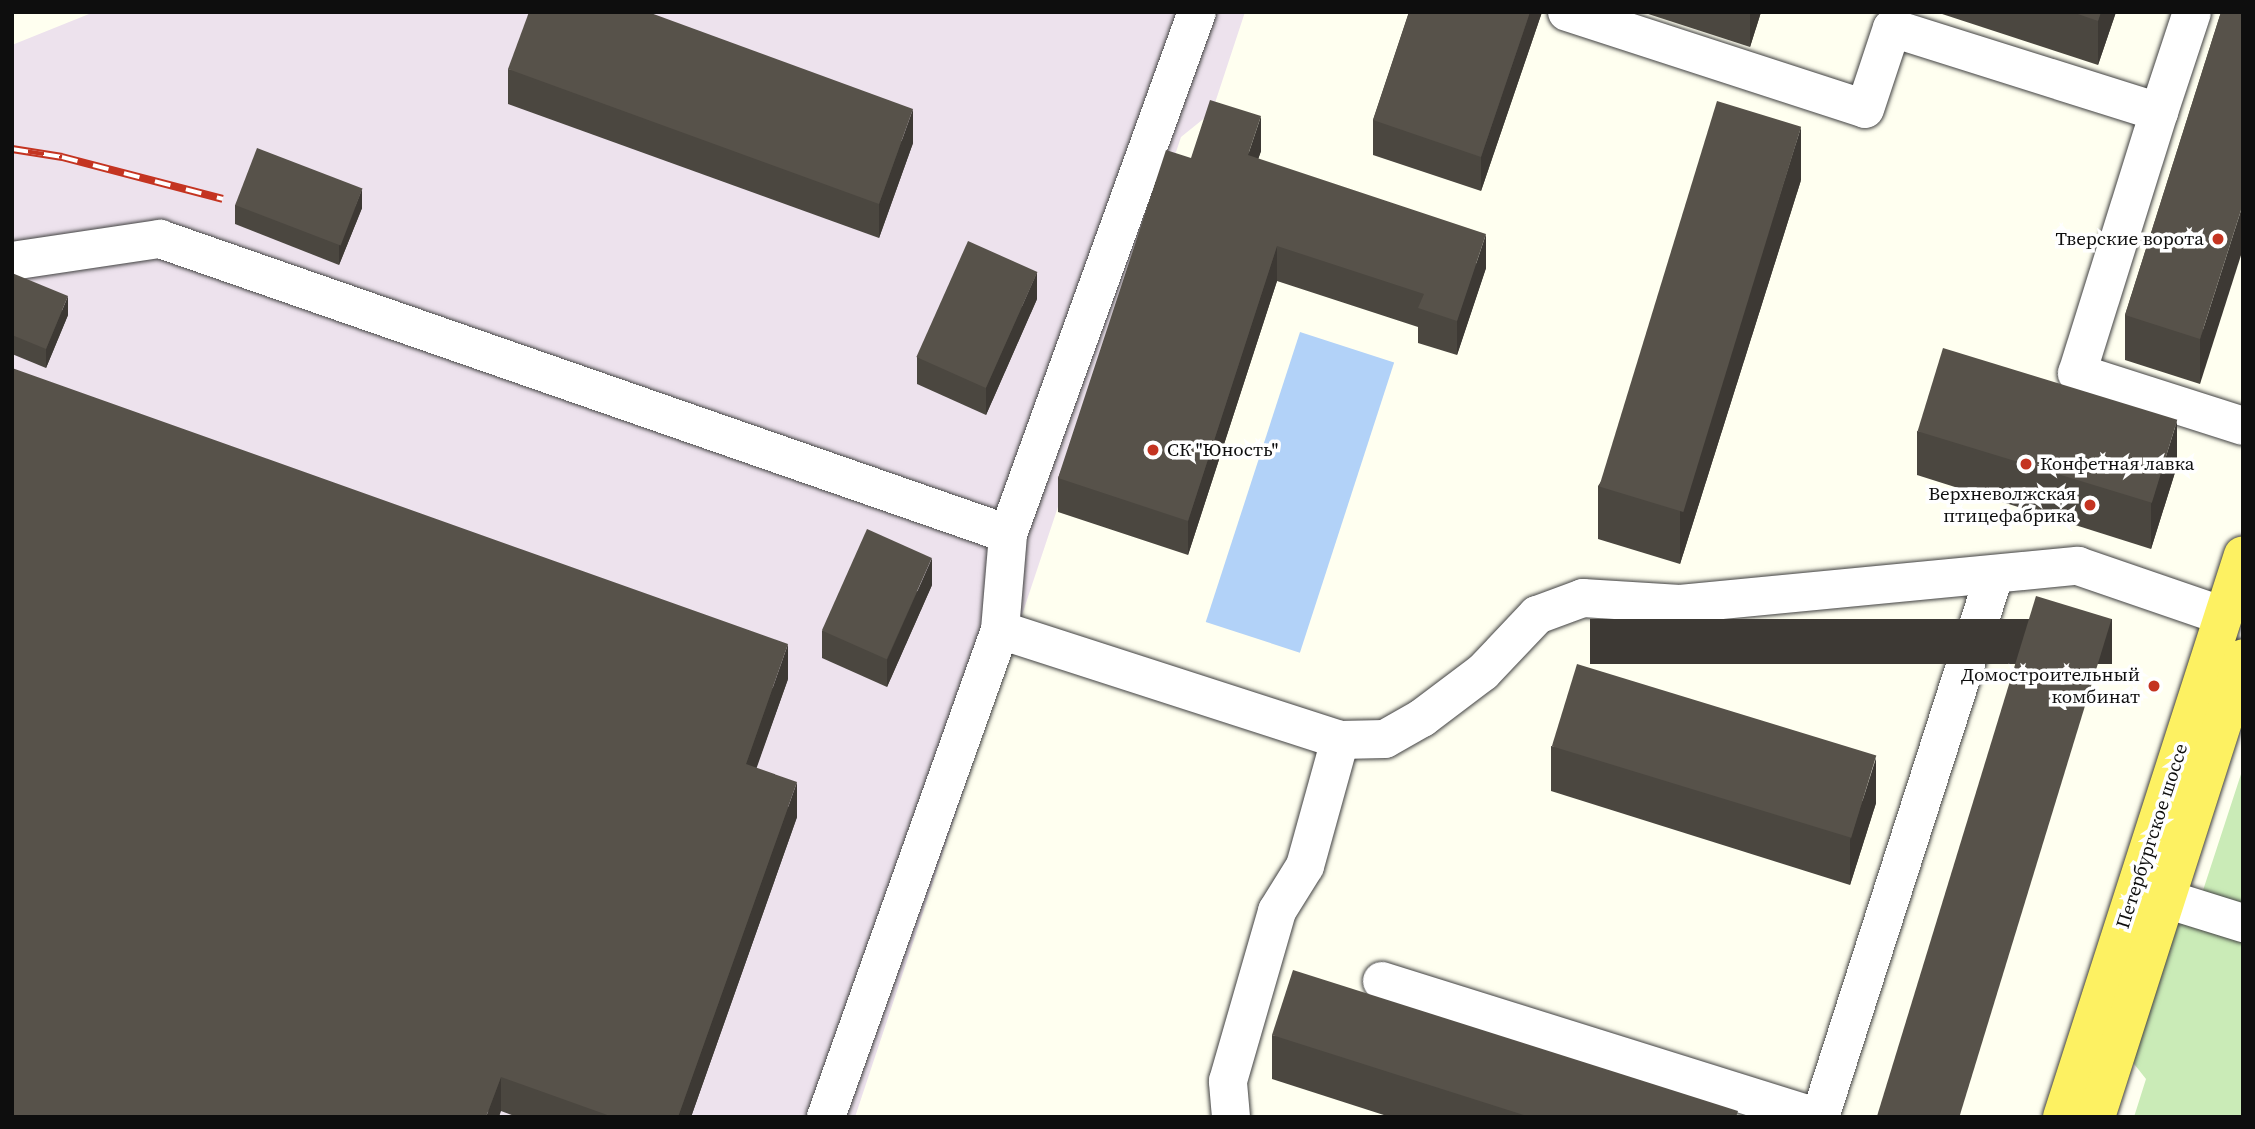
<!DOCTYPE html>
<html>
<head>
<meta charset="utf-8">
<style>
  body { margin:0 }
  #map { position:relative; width:2255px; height:1129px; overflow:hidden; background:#fffff0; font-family:"Source Serif 4",serif }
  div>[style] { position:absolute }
  .industrial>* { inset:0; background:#ede2ed }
  .green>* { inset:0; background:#caebb7 }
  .water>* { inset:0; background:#b2d2f8; transform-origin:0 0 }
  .roads { filter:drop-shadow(0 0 2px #414141) drop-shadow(0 0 2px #414141) }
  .minor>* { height:38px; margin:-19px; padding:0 19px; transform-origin:19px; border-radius:19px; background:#fff }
  .major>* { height:38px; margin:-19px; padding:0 19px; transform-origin:19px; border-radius:19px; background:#fdf162 }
  .rail>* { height:8px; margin-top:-4px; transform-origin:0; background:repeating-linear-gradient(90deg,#fff 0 16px,#c43421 0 32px); box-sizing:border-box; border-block:2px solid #c43421 }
  .wall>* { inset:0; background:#4b4740 }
  .shaded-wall>* { inset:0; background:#3d3934; transform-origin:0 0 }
  .building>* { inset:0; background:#57524a; transform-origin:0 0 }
  .dots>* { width:19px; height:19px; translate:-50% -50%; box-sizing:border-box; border:4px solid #fff; border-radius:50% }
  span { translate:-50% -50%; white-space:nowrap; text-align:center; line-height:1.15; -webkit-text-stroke:7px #fff; paint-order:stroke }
  .poi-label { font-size:19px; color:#0e0e0e }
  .right { translate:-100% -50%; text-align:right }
  .left { translate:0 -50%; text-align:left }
  .street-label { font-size:19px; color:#0e0e0e }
  .frame { position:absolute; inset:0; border:14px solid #0e0e0e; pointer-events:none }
</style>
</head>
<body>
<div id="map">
  <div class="industrial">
    <div style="clip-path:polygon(94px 12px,1245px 12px,1212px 112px,1181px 137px,855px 1117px,12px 1117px,12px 45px)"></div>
  </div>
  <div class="green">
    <div style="clip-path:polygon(2243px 768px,2243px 1117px,2134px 1117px,2146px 1079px,2127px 1055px,2167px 928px,2193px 921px)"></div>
  </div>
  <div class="water">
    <div style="left:1300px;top:332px;width:99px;height:305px;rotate:18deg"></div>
  </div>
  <div class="roads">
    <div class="minor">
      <div style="left:1567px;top:12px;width:313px;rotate:18deg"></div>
      <div style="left:1865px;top:109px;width:85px;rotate:-71.6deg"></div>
      <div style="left:1892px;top:28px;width:280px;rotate:17.5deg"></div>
      <div style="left:2159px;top:112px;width:274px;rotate:107.4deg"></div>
      <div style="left:2077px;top:373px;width:174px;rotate:17.7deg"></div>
      <div style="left:2159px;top:112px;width:105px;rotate:-71.7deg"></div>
      <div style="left:12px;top:261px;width:150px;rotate:-8.5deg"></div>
      <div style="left:160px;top:239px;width:898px;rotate:19.18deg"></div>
      <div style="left:1000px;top:630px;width:357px;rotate:17.9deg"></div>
      <div style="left:1340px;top:740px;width:45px;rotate:-1.3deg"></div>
      <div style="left:1385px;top:739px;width:43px;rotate:-29.6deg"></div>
      <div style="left:1422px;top:718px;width:76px;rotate:-37deg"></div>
      <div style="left:1483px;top:672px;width:79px;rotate:-46.5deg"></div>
      <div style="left:1537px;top:615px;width:49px;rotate:-20.3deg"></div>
      <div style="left:1583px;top:598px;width:97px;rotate:3.5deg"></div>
      <div style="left:1680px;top:604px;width:400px;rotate:-5.5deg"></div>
      <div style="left:2078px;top:566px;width:153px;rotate:19deg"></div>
      <div style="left:2166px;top:899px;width:81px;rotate:17.3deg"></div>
      <div style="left:1382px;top:981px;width:455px;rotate:17.4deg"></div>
      <div style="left:826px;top:1117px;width:517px;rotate:-70.34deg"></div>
      <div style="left:1000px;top:630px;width:96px;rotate:-85.2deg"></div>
      <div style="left:1008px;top:534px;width:555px;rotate:-70.1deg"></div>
      <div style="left:1231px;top:1117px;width:36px;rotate:-95deg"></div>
      <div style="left:1228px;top:1081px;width:177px;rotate:-73.9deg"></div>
      <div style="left:1277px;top:911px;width:53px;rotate:-58.1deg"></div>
      <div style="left:1305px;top:866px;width:131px;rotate:-74.5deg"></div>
      <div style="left:1820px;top:1117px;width:568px;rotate:-72.17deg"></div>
    </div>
    <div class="major">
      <div style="left:2062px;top:1117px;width:590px;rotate:-72.15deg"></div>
      <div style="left:2096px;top:1117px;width:482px;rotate:-72.2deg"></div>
    </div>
  </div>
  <div class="rail">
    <div style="left:12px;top:149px;width:51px;rotate:9.1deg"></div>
    <div style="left:62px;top:157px;width:166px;rotate:14.6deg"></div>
  </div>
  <div class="wall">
    <div style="clip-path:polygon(1409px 12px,1542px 12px,1481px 191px,1373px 155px,1373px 120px)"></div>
    <div style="clip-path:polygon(1642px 12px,1761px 12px,1750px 47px)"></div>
    <div style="clip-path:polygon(1936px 12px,2116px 12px,2098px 65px)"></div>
    <div style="clip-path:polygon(2221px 12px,2200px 384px,2125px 360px,2125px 315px)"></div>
    <div style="clip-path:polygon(508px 69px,913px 143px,879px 238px,508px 104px)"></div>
    <div style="clip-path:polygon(1261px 151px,1258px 159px,1486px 268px,1457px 355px,1418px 343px,1418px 327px,1277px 281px,1188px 555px,1058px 512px,1058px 478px,1191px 158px)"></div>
    <div style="clip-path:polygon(1801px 180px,1680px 564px,1598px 539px,1598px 486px)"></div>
    <div style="clip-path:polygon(235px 205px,362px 208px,339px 265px,235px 224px)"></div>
    <div style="clip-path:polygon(12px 273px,68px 315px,46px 368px,12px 354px)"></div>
    <div style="clip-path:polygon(1037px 299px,986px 415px,917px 384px,917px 357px)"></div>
    <div style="clip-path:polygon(1917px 431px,2177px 466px,2151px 549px,1917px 475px)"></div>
    <div style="clip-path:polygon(932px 585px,887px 687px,822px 658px,822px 631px)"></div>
    <div style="clip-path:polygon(788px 679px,756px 768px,797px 817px,691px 1117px,517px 1117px,501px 1111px,12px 1117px)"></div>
    <div style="clip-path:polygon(1551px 746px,1876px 803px,1850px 885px,1551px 791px)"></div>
    <div style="clip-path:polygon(1272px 1035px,1738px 1117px,1390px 1117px,1272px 1079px)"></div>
  </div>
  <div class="shaded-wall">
    <div style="clip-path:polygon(1530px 12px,1542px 12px,1481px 191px,1481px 157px)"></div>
    <div style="clip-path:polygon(1750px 12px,1761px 12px,1750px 47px)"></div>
    <div style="clip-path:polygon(2101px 12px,2116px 12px,2098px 65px,2098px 21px)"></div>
    <div style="clip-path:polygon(913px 109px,913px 143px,879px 238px,879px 204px)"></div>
    <div style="clip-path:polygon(1261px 116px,1261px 151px,1248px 189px,1248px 155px)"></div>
    <div style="clip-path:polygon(1801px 127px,1801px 180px,1680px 564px,1680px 512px)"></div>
    <div style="clip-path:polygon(362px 189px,362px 208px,339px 265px,339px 246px)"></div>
    <div style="clip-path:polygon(2243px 204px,2243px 249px,2200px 384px,2200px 339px)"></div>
    <div style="clip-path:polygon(1486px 234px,1486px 268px,1457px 355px,1457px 321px)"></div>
    <div style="clip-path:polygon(1277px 246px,1277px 281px,1188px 555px,1188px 521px)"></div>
    <div style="clip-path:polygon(1037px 272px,1037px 299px,986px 415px,986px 388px)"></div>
    <div style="clip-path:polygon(68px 296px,68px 315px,46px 368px,46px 349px)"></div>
    <div style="clip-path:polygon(2177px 421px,2177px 466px,2151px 549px,2151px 504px)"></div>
    <div style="clip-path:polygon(932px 558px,932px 585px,887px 687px,887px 660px)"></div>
    <div style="left:2112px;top:619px;width:45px;height:522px;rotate:90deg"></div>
    <div style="clip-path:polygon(788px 644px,788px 679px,746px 798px,746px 764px)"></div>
    <div style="clip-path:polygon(1876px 758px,1876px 803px,1850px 885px,1850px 840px)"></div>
    <div style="clip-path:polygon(797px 782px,797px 817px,691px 1117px,678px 1117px)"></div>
    <div style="clip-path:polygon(501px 1077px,501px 1111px,499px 1117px,486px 1117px)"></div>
  </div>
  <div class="building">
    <div style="clip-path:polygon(529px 12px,648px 12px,913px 109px,879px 204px,508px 69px)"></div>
    <div style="clip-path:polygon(1409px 12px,1530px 12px,1481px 157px,1373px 120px)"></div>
    <div style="clip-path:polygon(2072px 12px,2101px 12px,2098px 21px)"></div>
    <div style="clip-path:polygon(2221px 12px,2243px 12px,2243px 204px,2200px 339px,2125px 315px)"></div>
    <div style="clip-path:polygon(1210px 100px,1261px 116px,1248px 155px,1486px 234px,1457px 321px,1418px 308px,1424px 294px,1277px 246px,1188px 521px,1058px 478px,1166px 150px,1191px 158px)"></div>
    <div style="left:1717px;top:101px;width:88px;height:403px;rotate:17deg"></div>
    <div style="left:257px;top:148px;width:113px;height:61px;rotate:21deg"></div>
    <div style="left:968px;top:241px;width:76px;height:127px;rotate:24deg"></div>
    <div style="clip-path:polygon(12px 273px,68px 296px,46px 349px,12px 335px)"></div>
    <div style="left:1943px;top:348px;width:245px;height:87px;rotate:17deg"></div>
    <div style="clip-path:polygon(12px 368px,788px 644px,746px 764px,797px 782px,678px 1117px,613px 1117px,501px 1077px,486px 1117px,12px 1117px)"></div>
    <div style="left:867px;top:529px;width:71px;height:111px;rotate:24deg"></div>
    <div style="left:2036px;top:596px;width:79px;height:546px;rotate:17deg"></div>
    <div style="left:1577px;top:664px;width:313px;height:86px;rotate:17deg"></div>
    <div style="clip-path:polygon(1293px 970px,1738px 1111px,1736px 1117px,1530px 1117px,1272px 1035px)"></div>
  </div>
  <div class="dots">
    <div style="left:2218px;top:239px;background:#c43421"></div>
    <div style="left:1153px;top:450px;background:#c43421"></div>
    <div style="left:2026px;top:464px;background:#c43421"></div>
    <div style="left:2090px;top:505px;background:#c43421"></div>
    <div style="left:2154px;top:686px;background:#c43421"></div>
  </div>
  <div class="poi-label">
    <span class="right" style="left:2204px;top:239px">Тверские ворота</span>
    <span class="left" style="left:1167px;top:450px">СК "Юность"</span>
    <span class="left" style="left:2040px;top:464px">Конфетная лавка</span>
    <span class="right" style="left:2076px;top:505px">Верхневолжская<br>птицефабрика</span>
    <span class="right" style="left:2140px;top:686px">Домостроительный<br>комбинат</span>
  </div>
  <div class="street-label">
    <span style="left:2152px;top:836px;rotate:-72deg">Петербургское шоссе</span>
  </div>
  <div class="frame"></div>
</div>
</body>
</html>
